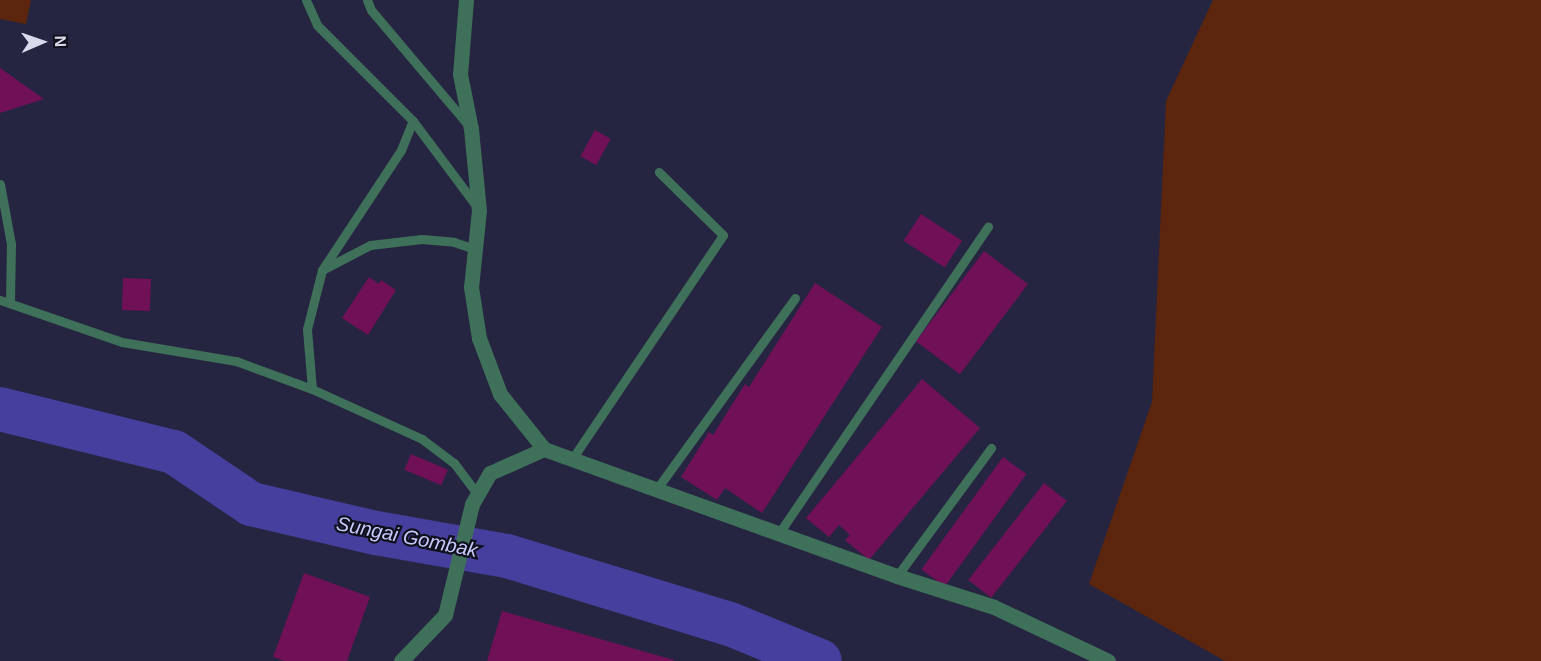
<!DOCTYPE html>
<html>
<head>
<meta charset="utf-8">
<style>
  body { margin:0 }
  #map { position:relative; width:1541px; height:661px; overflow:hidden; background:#252541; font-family:Arial,sans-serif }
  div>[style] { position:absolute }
  .green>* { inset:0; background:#5c250d }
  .river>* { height:44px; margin:-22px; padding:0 22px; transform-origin:22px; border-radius:22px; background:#463f9d }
  .building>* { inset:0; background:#701057; transform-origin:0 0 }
  .service>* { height:9px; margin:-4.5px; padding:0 4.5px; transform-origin:4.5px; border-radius:4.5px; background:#3f7059 }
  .minor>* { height:15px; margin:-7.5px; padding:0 7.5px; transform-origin:7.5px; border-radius:7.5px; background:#3f7059 }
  span { translate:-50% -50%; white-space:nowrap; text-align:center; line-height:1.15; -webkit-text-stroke:4.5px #0f101c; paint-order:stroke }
  .water-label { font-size:20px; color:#c5c9fc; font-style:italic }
  .north { position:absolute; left:12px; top:12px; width:60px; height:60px; -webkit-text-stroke:4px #0f101c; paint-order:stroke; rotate:88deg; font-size:16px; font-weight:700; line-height:24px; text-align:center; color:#d9dbed }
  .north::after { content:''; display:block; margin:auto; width:21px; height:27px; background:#d9dbed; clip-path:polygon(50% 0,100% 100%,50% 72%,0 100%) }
</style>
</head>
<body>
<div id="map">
  <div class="green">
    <div style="clip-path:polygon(0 0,31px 0,26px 24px,0 19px)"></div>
    <div style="clip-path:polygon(1213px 0,1541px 0,1541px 661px,1225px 661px,1089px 584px,1152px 402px,1166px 101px)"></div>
  </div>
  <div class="river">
    <div style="left:0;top:409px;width:179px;rotate:13.9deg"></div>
    <div style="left:174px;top:452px;width:93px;rotate:34deg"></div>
    <div style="left:251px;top:504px;width:128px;rotate:13.1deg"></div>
    <div style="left:376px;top:533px;width:133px;rotate:10deg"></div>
    <div style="left:507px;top:556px;width:233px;rotate:17deg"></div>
    <div style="left:730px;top:624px;width:97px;rotate:22.3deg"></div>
  </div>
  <div class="building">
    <div style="clip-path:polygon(0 68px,44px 99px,0 113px)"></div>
    <div style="left:595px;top:130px;width:18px;height:30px;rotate:29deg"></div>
    <div style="left:921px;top:214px;width:49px;height:32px;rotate:33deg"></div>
    <div style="left:984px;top:251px;width:55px;height:113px;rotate:37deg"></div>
    <div style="clip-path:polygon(369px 277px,379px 284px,381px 280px,396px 290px,368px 335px,342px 318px)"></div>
    <div style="left:123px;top:278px;width:28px;height:32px;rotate:2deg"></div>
    <div style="clip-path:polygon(815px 283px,882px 327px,762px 513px,725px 488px,717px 500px,681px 477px,709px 432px,713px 435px,745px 384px,749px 387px)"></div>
    <div style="clip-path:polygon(922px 379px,980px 428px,869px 560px,845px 540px,850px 535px,839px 525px,829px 537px,806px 518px)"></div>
    <div style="left:411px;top:454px;width:40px;height:17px;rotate:23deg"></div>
    <div style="left:1003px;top:457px;width:29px;height:139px;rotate:36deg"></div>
    <div style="left:1044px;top:483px;width:29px;height:123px;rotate:38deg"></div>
    <div style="clip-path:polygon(304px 573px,370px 597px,347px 661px,285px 661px,273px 657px)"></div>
    <div style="clip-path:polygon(502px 611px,674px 660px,674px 661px,487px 661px)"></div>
  </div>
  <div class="service">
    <div style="left:306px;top:0;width:27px;rotate:66deg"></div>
    <div style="left:317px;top:25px;width:136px;rotate:45deg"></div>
    <div style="left:413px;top:121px;width:107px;rotate:53.3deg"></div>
    <div style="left:367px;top:0;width:11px;rotate:68deg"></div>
    <div style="left:371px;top:10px;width:152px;rotate:49.8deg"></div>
    <div style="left:0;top:184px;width:61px;rotate:79.6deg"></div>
    <div style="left:11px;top:244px;width:58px;rotate:91deg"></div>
    <div style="left:324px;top:269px;width:52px;rotate:-27.6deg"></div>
    <div style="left:370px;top:245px;width:52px;rotate:-6.6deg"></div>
    <div style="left:422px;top:239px;width:32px;rotate:5deg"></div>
    <div style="left:454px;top:242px;width:21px;rotate:19deg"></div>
    <div style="left:0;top:300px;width:129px;rotate:19deg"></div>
    <div style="left:122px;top:342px;width:116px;rotate:9.5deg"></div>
    <div style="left:236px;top:361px;width:81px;rotate:20.2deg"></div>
    <div style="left:312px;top:389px;width:121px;rotate:24.4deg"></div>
    <div style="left:422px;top:439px;width:40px;rotate:37deg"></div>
    <div style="left:454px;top:463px;width:40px;rotate:53deg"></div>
    <div style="left:312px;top:389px;width:60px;rotate:-94.8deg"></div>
    <div style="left:307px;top:329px;width:61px;rotate:-75.7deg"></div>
    <div style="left:322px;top:270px;width:144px;rotate:-56.6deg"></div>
    <div style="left:401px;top:150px;width:31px;rotate:-68deg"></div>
    <div style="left:572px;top:459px;width:270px;rotate:-56deg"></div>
    <div style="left:723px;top:235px;width:90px;rotate:-135.5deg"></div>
    <div style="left:656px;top:490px;width:237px;rotate:-54.1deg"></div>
    <div style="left:779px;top:533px;width:371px;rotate:-55.7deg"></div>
    <div style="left:897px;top:576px;width:159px;rotate:-53.7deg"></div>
  </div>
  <div class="minor">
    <div style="left:466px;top:0;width:74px;rotate:94.6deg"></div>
    <div style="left:460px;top:74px;width:56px;rotate:78.7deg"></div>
    <div style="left:471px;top:129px;width:81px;rotate:84.4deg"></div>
    <div style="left:479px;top:210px;width:77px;rotate:95.9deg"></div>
    <div style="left:471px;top:287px;width:52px;rotate:81.1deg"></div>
    <div style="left:479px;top:338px;width:60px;rotate:69.4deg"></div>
    <div style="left:500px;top:394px;width:70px;rotate:51.3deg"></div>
    <div style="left:401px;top:661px;width:64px;rotate:-46.3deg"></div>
    <div style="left:445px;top:615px;width:114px;rotate:-76.3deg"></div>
    <div style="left:472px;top:504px;width:36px;rotate:-60deg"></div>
    <div style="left:490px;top:473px;width:59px;rotate:-24deg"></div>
    <div style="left:544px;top:449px;width:375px;rotate:19.8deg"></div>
    <div style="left:897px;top:576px;width:102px;rotate:17.7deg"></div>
    <div style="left:994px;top:607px;width:126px;rotate:25.3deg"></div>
  </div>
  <div class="water-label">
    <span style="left:407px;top:537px;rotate:11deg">Sungai Gombak</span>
  </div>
  <div class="north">N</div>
</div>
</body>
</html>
